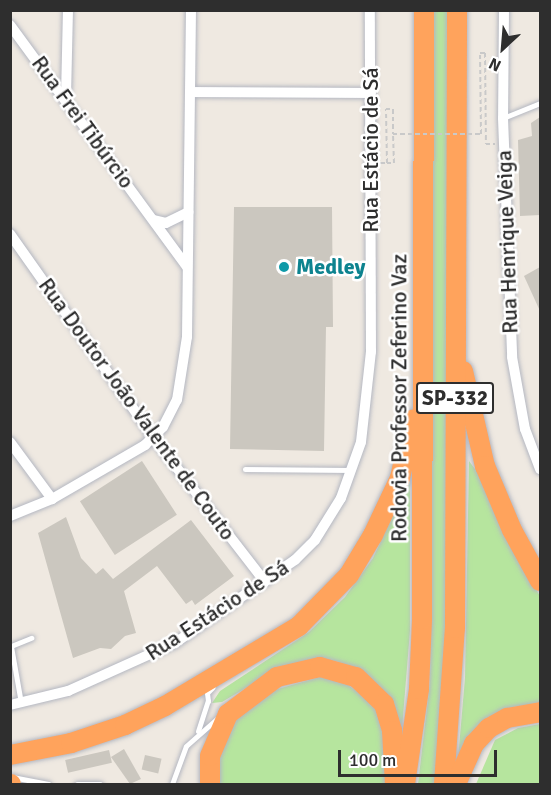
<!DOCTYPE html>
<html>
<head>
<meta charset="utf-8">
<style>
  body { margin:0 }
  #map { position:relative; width:551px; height:795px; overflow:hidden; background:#efe9e1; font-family:Signika,sans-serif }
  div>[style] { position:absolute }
  .green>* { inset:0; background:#b6e59e }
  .building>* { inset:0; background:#cbc7bf; transform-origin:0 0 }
  .path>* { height:2px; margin-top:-1px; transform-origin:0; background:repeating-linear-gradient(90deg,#c9c9c9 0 4.5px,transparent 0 7.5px) }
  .roads { filter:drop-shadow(0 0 2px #b4b7c1) drop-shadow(0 0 2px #b4b7c1) }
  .lane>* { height:5px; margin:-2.5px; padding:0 2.5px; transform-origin:2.5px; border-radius:2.5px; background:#fff }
  .street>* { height:10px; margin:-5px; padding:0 5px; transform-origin:5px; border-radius:5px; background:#fff }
  .highway>* { height:20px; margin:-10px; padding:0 10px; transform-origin:10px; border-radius:10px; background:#ffa35c }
  .path-bridge>* { height:2px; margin-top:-1px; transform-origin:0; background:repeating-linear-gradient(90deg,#c9c9c9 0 4.5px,transparent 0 7.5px) }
  .dots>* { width:16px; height:16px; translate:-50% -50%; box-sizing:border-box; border:3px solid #fff; border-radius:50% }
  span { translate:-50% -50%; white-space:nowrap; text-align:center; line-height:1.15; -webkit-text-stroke:5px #fff; paint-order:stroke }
  .shield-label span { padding:2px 4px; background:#fff; border:2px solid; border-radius:4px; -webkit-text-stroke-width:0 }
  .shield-label { font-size:21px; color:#2e2e2e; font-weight:700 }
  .street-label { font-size:22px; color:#2e2e2e }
  .culture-label { font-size:22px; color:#0d838f; font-weight:700 }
  .left { translate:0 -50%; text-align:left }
  .frame { position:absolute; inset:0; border:12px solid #2e2e2e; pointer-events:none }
  .north { position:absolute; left:473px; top:18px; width:60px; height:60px; -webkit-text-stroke:4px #fff; paint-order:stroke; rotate:206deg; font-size:16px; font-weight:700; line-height:24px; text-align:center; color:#2e2e2e }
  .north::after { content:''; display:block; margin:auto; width:21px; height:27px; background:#2e2e2e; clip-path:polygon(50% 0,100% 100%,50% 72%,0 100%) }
  .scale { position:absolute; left:338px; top:750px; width:159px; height:27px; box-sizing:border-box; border:3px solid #2e2e2e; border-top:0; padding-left:8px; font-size:18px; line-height:21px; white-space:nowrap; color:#2e2e2e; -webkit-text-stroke:4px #fff; paint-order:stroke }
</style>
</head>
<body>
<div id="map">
  <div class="green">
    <div style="clip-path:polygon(449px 10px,449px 622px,436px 784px,418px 784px,430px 682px,431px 619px,432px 11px)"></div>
    <div style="clip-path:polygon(469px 461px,480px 476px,515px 552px,540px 596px,540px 703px,512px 707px,482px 723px,458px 759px,465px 678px)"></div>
    <div style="clip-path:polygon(410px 478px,410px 631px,402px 729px,394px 706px,355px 668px,336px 661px,316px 659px,271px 673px,222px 702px,212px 703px,220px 691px,309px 632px,345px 597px,373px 558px)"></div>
    <div style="clip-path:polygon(320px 677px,347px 684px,373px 704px,384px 727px,389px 784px,220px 784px,217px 757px,236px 720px,274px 690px)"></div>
    <div style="clip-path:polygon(540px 724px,540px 784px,476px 784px,495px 740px,518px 728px)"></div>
  </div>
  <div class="building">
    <div style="clip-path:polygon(540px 117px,540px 215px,520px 216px,518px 140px,532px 136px,531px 123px)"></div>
    <div style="clip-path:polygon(234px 207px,332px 207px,333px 327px,326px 327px,324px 451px,230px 449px)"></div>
    <div style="clip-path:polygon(540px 267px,540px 311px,524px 276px)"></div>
    <div style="left:142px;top:461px;width:64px;height:74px;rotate:57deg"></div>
    <div style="clip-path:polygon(66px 517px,81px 558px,96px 574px,103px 568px,113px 579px,191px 520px,234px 576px,195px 605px,192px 600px,186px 604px,157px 566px,124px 591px,136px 633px,125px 636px,111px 649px,100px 648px,73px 658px,38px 533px)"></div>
    <div style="clip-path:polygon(124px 749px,141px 779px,130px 784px,111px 757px)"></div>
    <div style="left:109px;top:750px;width:13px;height:45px;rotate:77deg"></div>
    <div style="left:145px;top:755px;width:17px;height:15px;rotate:13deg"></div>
  </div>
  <div class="path">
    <div style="left:486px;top:144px;width:9px"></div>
    <div style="left:380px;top:163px;width:7px"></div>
    <div style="left:387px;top:163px;width:54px;rotate:-91.1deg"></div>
    <div style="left:386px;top:109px;width:7px"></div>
    <div style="left:393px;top:109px;width:25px;rotate:90deg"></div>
  </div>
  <div class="roads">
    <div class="lane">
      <div style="left:503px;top:118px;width:40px;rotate:-22deg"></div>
      <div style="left:245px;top:469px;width:105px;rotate:0.5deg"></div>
      <div style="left:21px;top:703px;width:58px;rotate:-100deg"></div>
      <div style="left:11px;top:646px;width:22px;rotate:-22deg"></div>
      <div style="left:198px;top:731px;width:32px;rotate:-72deg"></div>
      <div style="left:208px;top:701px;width:8px;rotate:-97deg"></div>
      <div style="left:207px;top:693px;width:8px;rotate:-45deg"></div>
      <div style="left:12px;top:777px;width:37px;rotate:11deg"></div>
      <div style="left:77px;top:784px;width:23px"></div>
      <div style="left:172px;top:784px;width:40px;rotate:-69.8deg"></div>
      <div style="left:186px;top:746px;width:47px;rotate:-41.5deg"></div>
    </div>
    <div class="street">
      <div style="left:504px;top:10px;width:108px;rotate:90.5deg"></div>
      <div style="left:503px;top:118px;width:239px;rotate:87.8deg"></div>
      <div style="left:512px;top:357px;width:73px;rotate:79.8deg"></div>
      <div style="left:525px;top:429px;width:43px;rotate:69.4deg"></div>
      <div style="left:10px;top:25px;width:300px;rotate:53.8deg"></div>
      <div style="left:190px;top:92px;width:181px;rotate:0.3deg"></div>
      <div style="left:66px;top:97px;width:87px;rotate:-88.7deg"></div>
      <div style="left:154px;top:220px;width:12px;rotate:14deg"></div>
      <div style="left:166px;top:223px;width:25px;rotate:-26deg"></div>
      <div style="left:10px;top:234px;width:248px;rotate:54.8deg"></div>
      <div style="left:153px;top:437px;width:183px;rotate:52.3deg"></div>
      <div style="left:10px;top:442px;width:71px;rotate:53.6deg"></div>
      <div style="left:10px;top:516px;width:45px;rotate:-22deg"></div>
      <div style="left:52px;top:499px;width:108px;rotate:-30.1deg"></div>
      <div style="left:145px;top:445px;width:25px;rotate:-45deg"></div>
      <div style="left:163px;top:427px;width:30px;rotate:-63deg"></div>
      <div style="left:177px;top:400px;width:64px;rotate:-81deg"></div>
      <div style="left:187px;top:337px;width:327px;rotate:-89.3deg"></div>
      <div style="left:10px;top:705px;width:60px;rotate:-13.6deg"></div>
      <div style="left:68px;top:691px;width:117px;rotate:-24.2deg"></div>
      <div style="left:175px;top:643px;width:146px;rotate:-34.7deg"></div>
      <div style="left:295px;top:560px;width:28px;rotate:-45deg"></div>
      <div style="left:315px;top:540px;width:49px;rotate:-58.2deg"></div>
      <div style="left:341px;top:498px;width:59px;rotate:-70.3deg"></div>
      <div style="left:361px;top:442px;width:91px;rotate:-83.7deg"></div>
      <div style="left:371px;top:352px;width:342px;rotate:-90.2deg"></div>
    </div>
    <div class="highway">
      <div style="left:463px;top:371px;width:98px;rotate:77deg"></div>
      <div style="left:485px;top:466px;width:69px;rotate:67.1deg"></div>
      <div style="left:512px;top:530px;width:58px;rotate:61.2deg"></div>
      <div style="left:10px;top:755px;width:62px;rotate:-11.1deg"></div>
      <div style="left:71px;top:743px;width:57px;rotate:-18.4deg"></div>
      <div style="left:125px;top:725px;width:44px;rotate:-25.4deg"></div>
      <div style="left:165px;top:706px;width:156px;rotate:-30.8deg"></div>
      <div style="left:299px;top:626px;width:71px;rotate:-45.6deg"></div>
      <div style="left:349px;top:575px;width:47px;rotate:-59deg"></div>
      <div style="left:373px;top:535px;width:63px;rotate:-64.7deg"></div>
      <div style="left:400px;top:478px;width:60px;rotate:-77.6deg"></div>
      <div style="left:10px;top:784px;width:1px"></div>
      <div style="left:210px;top:784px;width:28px;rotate:-90deg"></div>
      <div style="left:210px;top:756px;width:46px;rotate:-66.8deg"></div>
      <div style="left:228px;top:714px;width:61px;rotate:-37.1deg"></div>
      <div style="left:277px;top:677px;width:44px;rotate:-13.1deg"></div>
      <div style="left:320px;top:667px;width:37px;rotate:16deg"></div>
      <div style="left:356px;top:677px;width:39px;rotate:44deg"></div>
      <div style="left:384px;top:704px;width:28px;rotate:73deg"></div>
      <div style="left:392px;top:731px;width:53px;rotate:86.8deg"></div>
      <div style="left:405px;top:784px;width:96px;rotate:-81.6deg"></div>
      <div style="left:419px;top:689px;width:70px;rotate:-87.5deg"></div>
      <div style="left:422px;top:619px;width:609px;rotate:-89.81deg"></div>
      <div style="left:444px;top:784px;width:156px;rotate:-86deg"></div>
      <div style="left:455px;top:628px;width:618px;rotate:-89.81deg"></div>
      <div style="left:456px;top:784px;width:44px;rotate:-65.8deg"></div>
      <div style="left:474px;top:744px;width:22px;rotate:-47deg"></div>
      <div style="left:489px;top:728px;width:21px;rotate:-29deg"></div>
      <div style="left:507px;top:718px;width:34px;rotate:-10deg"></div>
    </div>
  </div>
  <div class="path-bridge">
    <div style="left:387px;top:163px;width:7px"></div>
    <div style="left:394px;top:163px;width:29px;rotate:-92deg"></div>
    <div style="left:393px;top:134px;width:88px"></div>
    <div style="left:481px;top:134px;width:81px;rotate:-90.7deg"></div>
    <div style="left:480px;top:53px;width:5px"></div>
    <div style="left:485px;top:53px;width:91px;rotate:89.4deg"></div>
  </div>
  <div class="dots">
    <div style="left:284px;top:267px;background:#0f9aa8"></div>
  </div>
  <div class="shield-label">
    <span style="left:455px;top:398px">SP-332</span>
  </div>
  <div class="street-label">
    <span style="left:83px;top:122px;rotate:54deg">Rua Frei Tibúrcio</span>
    <span style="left:371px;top:150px;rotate:-90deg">Rua Estácio de Sá</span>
    <span style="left:507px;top:242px;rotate:-92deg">Rua Henrique Veiga</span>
    <span style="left:399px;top:398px;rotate:-90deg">Rodovia Professor Zeferino Vaz</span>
    <span style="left:137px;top:409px;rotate:54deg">Rua Doutor João Valente de Couto</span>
    <span style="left:217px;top:610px;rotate:-33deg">Rua Estácio de Sá</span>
  </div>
  <div class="culture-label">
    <span class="left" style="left:296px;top:267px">Medley</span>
  </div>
  <div class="frame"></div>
  <div class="north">N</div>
  <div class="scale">100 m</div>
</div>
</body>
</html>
